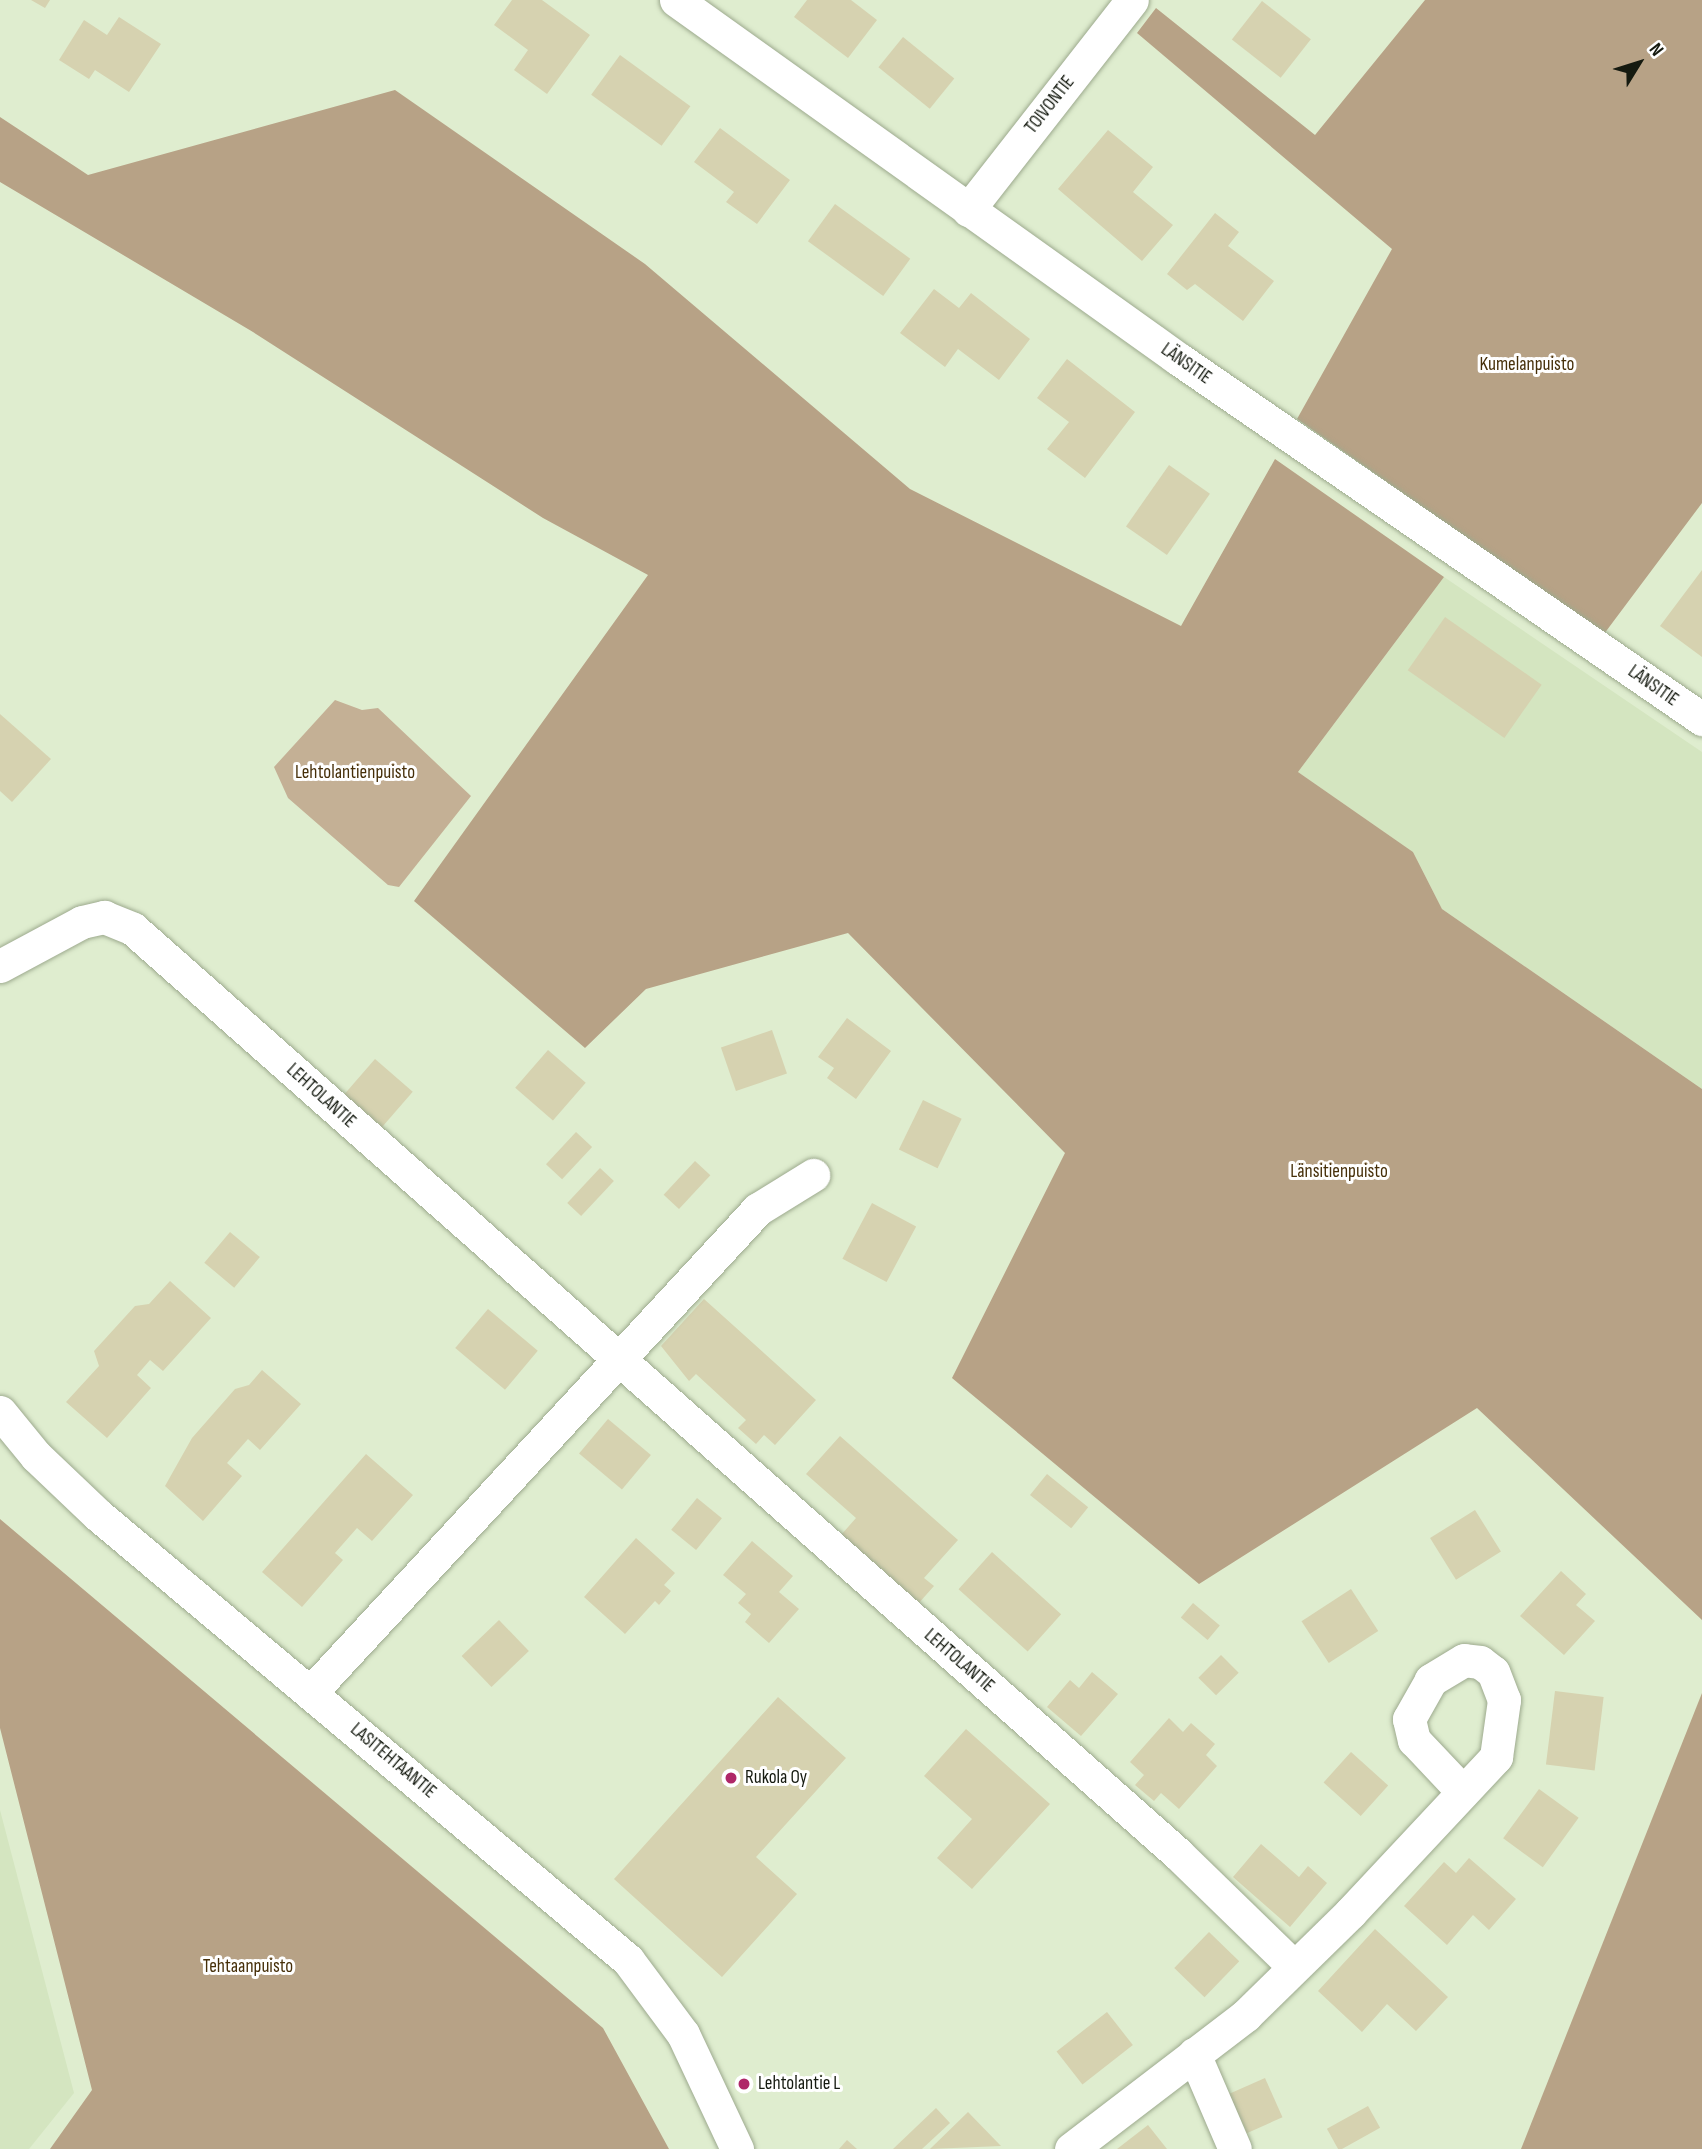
<!DOCTYPE html>
<html>
<head>
<meta charset="utf-8">
<style>
  body { margin:0 }
  #map { position:relative; width:1702px; height:2149px; overflow:hidden; background:#dfedcf; font-family:"Sofia Sans Condensed",sans-serif }
  div>[style] { position:absolute }
  .built>* { inset:0; background:#d4e5c0 }
  .green>* { inset:0; background:#c4b095 }
  .forest>* { inset:0; background:#b7a286 }
  .building>* { inset:0; background:#d6d2b0; transform-origin:0 0 }
  .roads { filter:drop-shadow(0 0 2px #9daa8e) drop-shadow(0 0 2px #9daa8e) }
  .minor>* { height:33px; margin:-16.5px; padding:0 16.5px; transform-origin:16.5px; border-radius:16.5px; background:#fff }
  .dots>* { width:19px; height:19px; translate:-50% -50%; box-sizing:border-box; border:4px solid #fff; border-radius:50% }
  span { translate:-50% -50%; white-space:nowrap; text-align:center; line-height:1.15; -webkit-text-stroke:6px #fff; paint-order:stroke }
  .street-label { font-size:19px; color:#151a10 }
  .park-label { font-size:19px; color:#462f09 }
  .poi-label { font-size:19px; color:#151a10 }
  .left { translate:0 -50%; text-align:left }
  .north { position:absolute; left:1604px; top:28px; width:70px; height:70px; -webkit-text-stroke:5px #fff; paint-order:stroke; rotate:52deg; font-size:19px; font-weight:700; line-height:28px; text-align:center; color:#151a10 }
  .north::after { content:''; display:block; margin:auto; width:24px; height:32px; background:#151a10; clip-path:polygon(50% 0,100% 100%,50% 72%,0 100%) }
</style>
</head>
<body>
<div id="map">
  <div class="built">
    <div style="clip-path:polygon(1444px 577px,1702px 752px,1702px 1089px,1442px 909px,1413px 852px,1298px 772px)"></div>
    <div style="clip-path:polygon(0 1810px,74px 2093px,29px 2149px,0 2149px)"></div>
  </div>
  <div class="green">
    <div style="clip-path:polygon(335px 700px,362px 710px,378px 708px,471px 796px,399px 887px,388px 885px,288px 798px,274px 767px)"></div>
  </div>
  <div class="forest">
    <div style="clip-path:polygon(1425px 0,1702px 0,1702px 503px,1604px 634px,1297px 419px,1392px 249px,1137px 33px,1156px 8px,1315px 135px)"></div>
    <div style="clip-path:polygon(395px 90px,645px 264px,910px 489px,1181px 626px,1275px 459px,1444px 577px,1298px 772px,1413px 852px,1442px 909px,1702px 1089px,1702px 1620px,1477px 1408px,1199px 1584px,952px 1378px,1065px 1153px,848px 933px,646px 989px,585px 1048px,414px 901px,648px 575px,543px 518px,253px 332px,0 182px,0 117px,88px 175px)"></div>
    <div style="clip-path:polygon(0 1519px,603px 2028px,669px 2149px,50px 2149px,92px 2090px,0 1728px)"></div>
    <div style="clip-path:polygon(1702px 1693px,1702px 2149px,1521px 2149px)"></div>
  </div>
  <div class="building">
    <div style="clip-path:polygon(31px 0,50px 0,45px 8px)"></div>
    <div style="clip-path:polygon(512px 0,542px 0,590px 35px,547px 94px,514px 70px,528px 50px,494px 25px)"></div>
    <div style="clip-path:polygon(807px 0,851px 0,877px 20px,848px 58px,794px 17px)"></div>
    <div style="left:1262px;top:1px;width:62px;height:49px;rotate:38deg"></div>
    <div style="clip-path:polygon(119px 17px,161px 44px,129px 92px,95px 70px,89px 79px,59px 60px,84px 20px,107px 35px)"></div>
    <div style="left:903px;top:37px;width:66px;height:39px;rotate:39deg"></div>
    <div style="left:620px;top:55px;width:87px;height:49px;rotate:36deg"></div>
    <div style="clip-path:polygon(720px 128px,790px 180px,757px 224px,726px 202px,734px 192px,694px 162px)"></div>
    <div style="clip-path:polygon(1108px 130px,1153px 167px,1133px 192px,1173px 225px,1142px 261px,1058px 189px)"></div>
    <div style="left:835px;top:204px;width:93px;height:46px;rotate:36deg"></div>
    <div style="clip-path:polygon(1215px 213px,1239px 232px,1228px 246px,1274px 281px,1243px 321px,1195px 284px,1187px 290px,1167px 274px)"></div>
    <div style="clip-path:polygon(934px 289px,959px 308px,971px 293px,1030px 339px,999px 380px,958px 349px,945px 367px,900px 333px)"></div>
    <div style="clip-path:polygon(1067px 359px,1135px 412px,1085px 478px,1047px 449px,1069px 422px,1037px 398px)"></div>
    <div style="left:1169px;top:465px;width:50px;height:75px;rotate:35deg"></div>
    <div style="clip-path:polygon(1702px 570px,1702px 657px,1660px 626px)"></div>
    <div style="left:1445px;top:617px;width:118px;height:65px;rotate:35deg"></div>
    <div style="clip-path:polygon(0 714px,51px 759px,12px 802px,0 791px)"></div>
    <div style="clip-path:polygon(847px 1018px,891px 1051px,856px 1099px,827px 1078px,834px 1068px,818px 1057px)"></div>
    <div style="left:772px;top:1030px;width:46px;height:54px;rotate:71deg"></div>
    <div style="left:548px;top:1050px;width:50px;height:50px;rotate:41deg"></div>
    <div style="left:375px;top:1059px;width:50px;height:47px;rotate:41deg"></div>
    <div style="left:923px;top:1100px;width:43px;height:55px;rotate:26deg"></div>
    <div style="left:576px;top:1132px;width:22px;height:44px;rotate:43deg"></div>
    <div style="left:695px;top:1161px;width:21px;height:46px;rotate:43deg"></div>
    <div style="left:600px;top:1168px;width:19px;height:48px;rotate:43deg"></div>
    <div style="left:872px;top:1203px;width:50px;height:63px;rotate:28deg"></div>
    <div style="left:230px;top:1232px;width:39px;height:40px;rotate:40deg"></div>
    <div style="clip-path:polygon(170px 1281px,211px 1318px,163px 1371px,150px 1360px,137px 1375px,151px 1388px,107px 1438px,66px 1402px,99px 1366px,94px 1351px,135px 1306px,149px 1304px)"></div>
    <div style="clip-path:polygon(704px 1299px,816px 1400px,775px 1445px,764px 1435px,756px 1444px,738px 1428px,746px 1420px,696px 1374px,689px 1381px,661px 1346px)"></div>
    <div style="left:488px;top:1309px;width:65px;height:51px;rotate:40deg"></div>
    <div style="clip-path:polygon(262px 1370px,301px 1404px,260px 1450px,248px 1439px,227px 1463px,242px 1476px,203px 1521px,165px 1486px,192px 1438px,235px 1389px,249px 1385px)"></div>
    <div style="left:608px;top:1419px;width:56px;height:45px;rotate:40deg"></div>
    <div style="clip-path:polygon(840px 1436px,958px 1540px,924px 1578px,934px 1586px,918px 1604px,841px 1535px,856px 1518px,806px 1474px)"></div>
    <div style="clip-path:polygon(366px 1454px,413px 1495px,372px 1541px,357px 1528px,335px 1553px,343px 1560px,302px 1607px,262px 1572px)"></div>
    <div style="left:1047px;top:1474px;width:53px;height:27px;rotate:39deg"></div>
    <div style="left:697px;top:1498px;width:32px;height:41px;rotate:39deg"></div>
    <div style="left:1475px;top:1510px;width:49px;height:53px;rotate:58deg"></div>
    <div style="clip-path:polygon(636px 1538px,675px 1573px,664px 1585px,671px 1591px,659px 1605px,655px 1601px,625px 1634px,584px 1597px)"></div>
    <div style="clip-path:polygon(752px 1541px,793px 1576px,779px 1592px,799px 1609px,769px 1643px,745px 1622px,751px 1614px,738px 1603px,746px 1594px,723px 1575px)"></div>
    <div style="left:992px;top:1552px;width:93px;height:50px;rotate:42deg"></div>
    <div style="clip-path:polygon(1561px 1571px,1586px 1594px,1576px 1605px,1595px 1621px,1564px 1655px,1520px 1616px)"></div>
    <div style="left:1351px;top:1589px;width:50px;height:59px;rotate:57deg"></div>
    <div style="left:1193px;top:1603px;width:35px;height:19px;rotate:40deg"></div>
    <div style="left:499px;top:1620px;width:43px;height:52px;rotate:46deg"></div>
    <div style="left:1221px;top:1655px;width:25px;height:32px;rotate:45deg"></div>
    <div style="clip-path:polygon(1092px 1672px,1118px 1694px,1081px 1736px,1047px 1707px,1070px 1680px,1079px 1688px)"></div>
    <div style="left:1555px;top:1691px;width:49px;height:74px;rotate:7deg"></div>
    <div style="clip-path:polygon(778px 1697px,846px 1758px,756px 1857px,797px 1894px,722px 1977px,614px 1879px)"></div>
    <div style="clip-path:polygon(1169px 1718px,1183px 1732px,1191px 1723px,1215px 1744px,1206px 1755px,1217px 1766px,1179px 1809px,1161px 1793px,1154px 1801px,1135px 1785px,1144px 1775px,1130px 1762px)"></div>
    <div style="clip-path:polygon(966px 1729px,1050px 1804px,972px 1889px,937px 1858px,972px 1819px,924px 1776px)"></div>
    <div style="left:1351px;top:1752px;width:50px;height:41px;rotate:42deg"></div>
    <div style="left:1539px;top:1789px;width:49px;height:61px;rotate:36deg"></div>
    <div style="clip-path:polygon(1261px 1844px,1299px 1877px,1308px 1866px,1327px 1883px,1290px 1927px,1233px 1877px)"></div>
    <div style="clip-path:polygon(1469px 1858px,1516px 1899px,1489px 1930px,1473px 1915px,1447px 1945px,1404px 1906px,1444px 1862px,1456px 1873px)"></div>
    <div style="clip-path:polygon(1375px 1929px,1448px 1997px,1416px 2031px,1387px 2004px,1362px 2032px,1318px 1991px)"></div>
    <div style="left:1209px;top:1932px;width:42px;height:50px;rotate:44deg"></div>
    <div style="left:1107px;top:2012px;width:42px;height:64px;rotate:52deg"></div>
    <div style="left:1265px;top:2078px;width:43px;height:39px;rotate:66deg"></div>
    <div style="left:1368px;top:2106px;width:25px;height:47px;rotate:61deg"></div>
    <div style="clip-path:polygon(936px 2108px,950px 2123px,922px 2149px,893px 2149px)"></div>
    <div style="clip-path:polygon(968px 2112px,1001px 2146px,930px 2149px)"></div>
    <div style="clip-path:polygon(1148px 2125px,1167px 2149px,1117px 2149px)"></div>
    <div style="clip-path:polygon(847px 2140px,857px 2149px,839px 2149px)"></div>
  </div>
  <div class="roads">
    <div class="minor">
      <div style="left:676px;top:0;width:619px;rotate:35.54deg"></div>
      <div style="left:1180px;top:360px;width:634px;rotate:34.52deg"></div>
      <div style="left:968px;top:210px;width:266px;rotate:-52deg"></div>
      <div style="left:0;top:966px;width:93px;rotate:-28.2deg"></div>
      <div style="left:82px;top:922px;width:23px;rotate:-13deg"></div>
      <div style="left:104px;top:917px;width:31px;rotate:22deg"></div>
      <div style="left:133px;top:929px;width:1396px;rotate:41.51deg"></div>
      <div style="left:1178px;top:1854px;width:161px;rotate:44.2deg"></div>
      <div style="left:0;top:1412px;width:57px;rotate:50.7deg"></div>
      <div style="left:36px;top:1456px;width:86px;rotate:43.6deg"></div>
      <div style="left:98px;top:1515px;width:692px;rotate:40.02deg"></div>
      <div style="left:628px;top:1960px;width:92px;rotate:53.4deg"></div>
      <div style="left:683px;top:2034px;width:127px;rotate:64.8deg"></div>
      <div style="left:311px;top:1692px;width:658px;rotate:-47.22deg"></div>
      <div style="left:758px;top:1209px;width:65px;rotate:-31.7deg"></div>
      <div style="left:1194px;top:2054px;width:103px;rotate:66.7deg"></div>
      <div style="left:1071px;top:2149px;width:220px;rotate:-37.4deg"></div>
      <div style="left:1246px;top:2015px;width:146px;rotate:-44.4deg"></div>
      <div style="left:1350px;top:1913px;width:214px;rotate:-46.9deg"></div>
      <div style="left:1496px;top:1757px;width:58px;rotate:-82deg"></div>
      <div style="left:1504px;top:1700px;width:30px;rotate:-111deg"></div>
      <div style="left:1493px;top:1672px;width:16px;rotate:-142deg"></div>
      <div style="left:1480px;top:1662px;width:16px;rotate:-173deg"></div>
      <div style="left:1464px;top:1660px;width:39px;rotate:149deg"></div>
      <div style="left:1431px;top:1680px;width:45px;rotate:119.4deg"></div>
      <div style="left:1409px;top:1719px;width:22px;rotate:77deg"></div>
      <div style="left:1414px;top:1740px;width:71px;rotate:46.7deg"></div>
    </div>
  </div>
  <div class="dots">
    <div style="left:731px;top:1778px;background:#af2768"></div>
    <div style="left:744px;top:2084px;background:#af2768"></div>
  </div>
  <div class="street-label">
    <span style="left:1050px;top:105px;rotate:-52deg">TOIVONTIE</span>
    <span style="left:1186px;top:364px;rotate:35deg">LÄNSITIE</span>
    <span style="left:1653px;top:686px;rotate:35deg">LÄNSITIE</span>
    <span style="left:321px;top:1096px;rotate:42deg">LEHTOLANTIE</span>
    <span style="left:959px;top:1661px;rotate:41deg">LEHTOLANTIE</span>
    <span style="left:393px;top:1761px;rotate:40deg">LASITEHTAANTIE</span>
  </div>
  <div class="park-label">
    <span style="left:1527px;top:365px">Kumelanpuisto</span>
    <span style="left:355px;top:773px">Lehtolantienpuisto</span>
    <span style="left:1339px;top:1172px">Länsitienpuisto</span>
    <span style="left:248px;top:1967px">Tehtaanpuisto</span>
  </div>
  <div class="poi-label">
    <span class="left" style="left:745px;top:1778px">Rukola Oy</span>
    <span class="left" style="left:758px;top:2084px">Lehtolantie L</span>
  </div>
  <div class="north">N</div>
</div>
</body>
</html>
